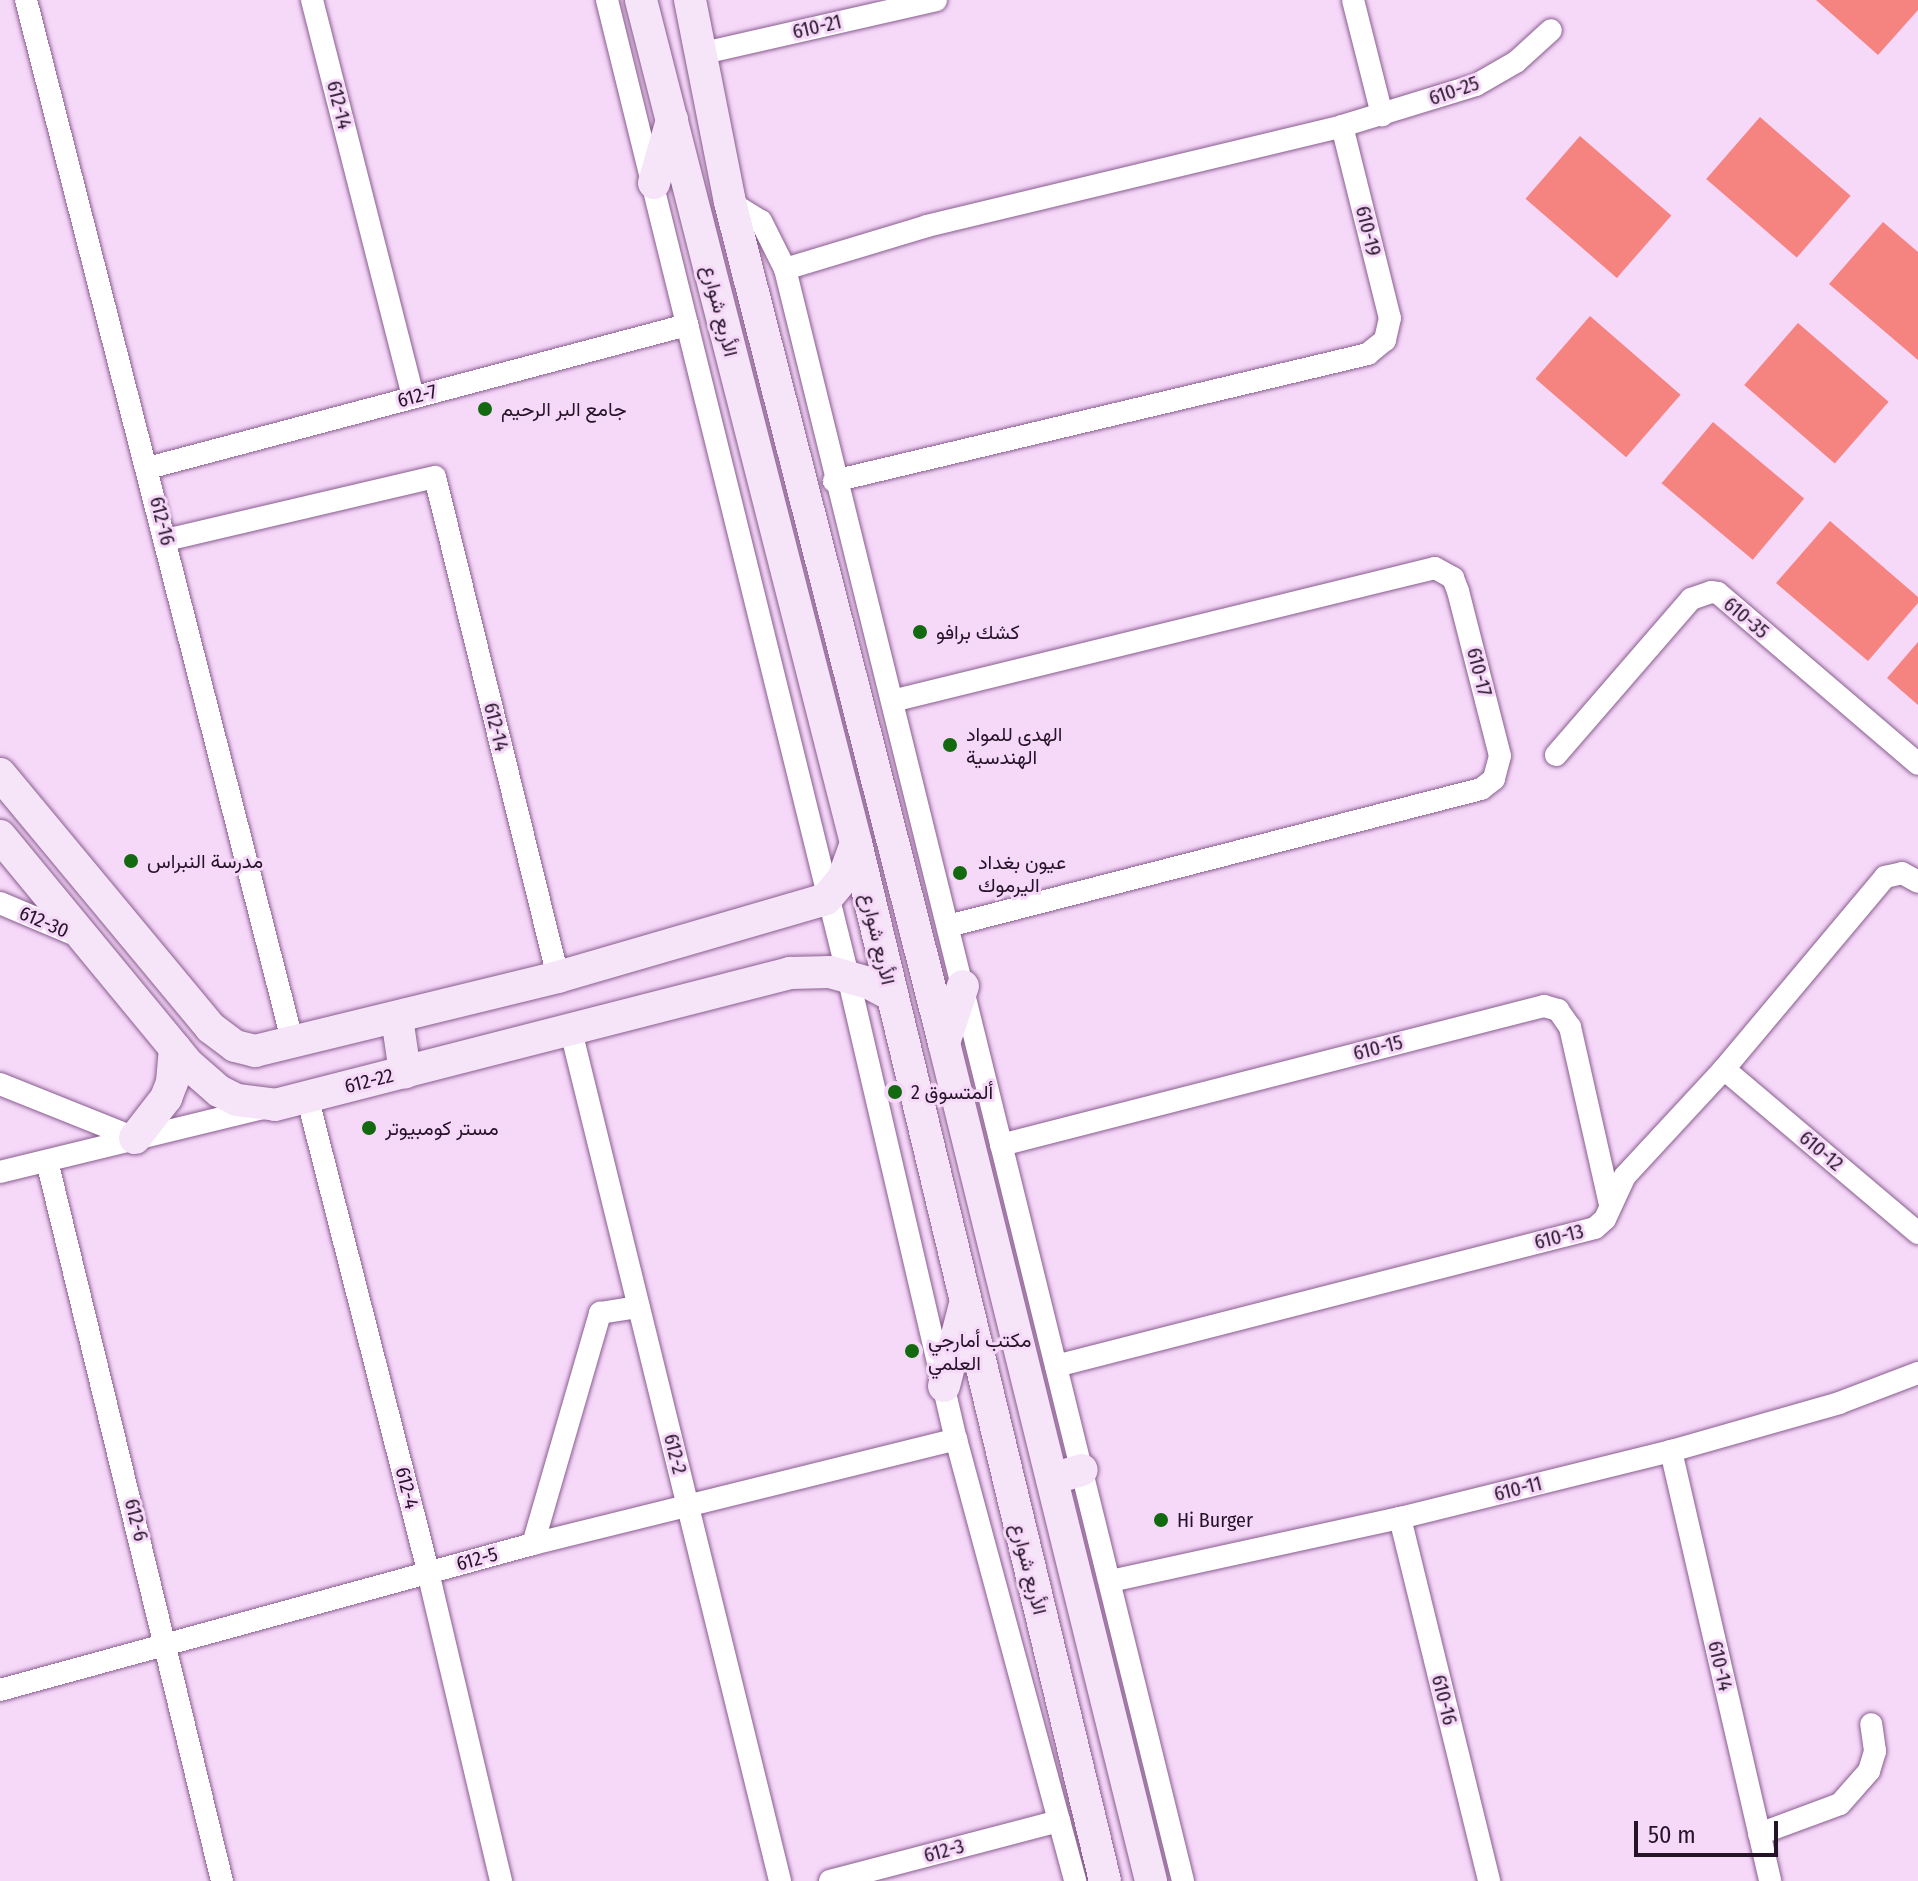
<!DOCTYPE html>
<html>
<head>
<meta charset="utf-8">
<style>
  body { margin:0 }
  #map { position:relative; width:1918px; height:1881px; overflow:hidden; background:#f6d8f9; font-family:"Fira Sans Condensed",Vazirmatn,sans-serif }
  div>[style] { position:absolute }
  .building>* { inset:0; background:#f58380; transform-origin:0 0 }
  .roads { filter:drop-shadow(0 0 2px #895d8f) drop-shadow(0 0 2px #895d8f) }
  .street>* { height:22px; margin:-11px; padding:0 11px; transform-origin:11px; border-radius:11px; background:#fff }
  .secondary>* { height:32px; margin:-16px; padding:0 16px; transform-origin:16px; border-radius:16px; background:#f6e5f8 }
  .dots>* { width:22px; height:22px; translate:-50% -50%; box-sizing:border-box; border:4px solid #f6d8f9; border-radius:50% }
  span { translate:-50% -50%; white-space:nowrap; text-align:center; line-height:1.15; -webkit-text-stroke:6px #f6d8f9; paint-order:stroke }
  .street-label { font-size:20px; color:#251327 }
  .poi-label { font-size:20px; color:#251327 }
  .left { translate:0 -50%; text-align:left }
  .scale { position:absolute; left:1634px; top:1821px; width:144px; height:36px; box-sizing:border-box; border:4px solid #251327; border-top:0; padding-left:10px; font-size:24px; line-height:28px; white-space:nowrap; color:#251327; -webkit-text-stroke:6px #f6d8f9; paint-order:stroke }
</style>
</head>
<body>
<div id="map">
  <div class="building">
    <div style="clip-path:polygon(1816px 0,1918px 0,1918px 10px,1878px 55px)"></div>
    <div style="left:1760px;top:117px;width:120px;height:82px;rotate:41deg"></div>
    <div style="left:1580px;top:136px;width:121px;height:83px;rotate:41deg"></div>
    <div style="clip-path:polygon(1883px 222px,1918px 252px,1918px 360px,1829px 284px)"></div>
    <div style="left:1590px;top:316px;width:120px;height:83px;rotate:41deg"></div>
    <div style="left:1798px;top:323px;width:120px;height:82px;rotate:41deg"></div>
    <div style="left:1713px;top:422px;width:119px;height:80px;rotate:40deg"></div>
    <div style="clip-path:polygon(1830px 521px,1918px 597px,1918px 603px,1868px 661px,1776px 583px)"></div>
    <div style="clip-path:polygon(1918px 642px,1918px 705px,1887px 678px)"></div>
  </div>
  <div class="roads">
    <div class="street">
      <div style="left:26px;top:0;width:1078px;rotate:75.65deg"></div>
      <div style="left:312px;top:0;width:410px;rotate:75.7deg"></div>
      <div style="left:607px;top:0;width:1005px;rotate:76.13deg"></div>
      <div style="left:848px;top:976px;width:475px;rotate:76.9deg"></div>
      <div style="left:956px;top:1439px;width:458px;rotate:74.9deg"></div>
      <div style="left:1353px;top:0;width:119px;rotate:75.8deg"></div>
      <div style="left:699px;top:54px;width:243px;rotate:-12.8deg"></div>
      <div style="left:1342px;top:126px;width:140px;rotate:-17deg"></div>
      <div style="left:1476px;top:85px;width:46px;rotate:-29.9deg"></div>
      <div style="left:1516px;top:62px;width:47px;rotate:-42.4deg"></div>
      <div style="left:730px;top:202px;width:36px;rotate:32deg"></div>
      <div style="left:761px;top:221px;width:54px;rotate:63.4deg"></div>
      <div style="left:785px;top:269px;width:1660px;rotate:76.13deg"></div>
      <div style="left:785px;top:269px;width:148px;rotate:-16.8deg"></div>
      <div style="left:927px;top:226px;width:427px;rotate:-13.5deg"></div>
      <div style="left:1342px;top:126px;width:198px;rotate:76deg"></div>
      <div style="left:1390px;top:318px;width:23px;rotate:103deg"></div>
      <div style="left:1385px;top:340px;width:22px;rotate:141deg"></div>
      <div style="left:1368px;top:354px;width:549px;rotate:166.62deg"></div>
      <div style="left:148px;top:468px;width:558px;rotate:-14.86deg"></div>
      <div style="left:166px;top:540px;width:276px;rotate:-13.2deg"></div>
      <div style="left:435px;top:477px;width:515px;rotate:76.18deg"></div>
      <div style="left:892px;top:701px;width:559px;rotate:-13.76deg"></div>
      <div style="left:1435px;top:568px;width:21px;rotate:29deg"></div>
      <div style="left:1453px;top:578px;width:14px;rotate:69deg"></div>
      <div style="left:1458px;top:591px;width:170px;rotate:75.7deg"></div>
      <div style="left:1500px;top:756px;width:24px;rotate:105deg"></div>
      <div style="left:1494px;top:779px;width:16px;rotate:142deg"></div>
      <div style="left:1481px;top:789px;width:550px;rotate:165.58deg"></div>
      <div style="left:1556px;top:755px;width:206px;rotate:-49.1deg"></div>
      <div style="left:1691px;top:599px;width:21px;rotate:-19deg"></div>
      <div style="left:1711px;top:592px;width:7px;rotate:8deg"></div>
      <div style="left:1718px;top:593px;width:263px;rotate:40.5deg"></div>
      <div style="left:0;top:903px;width:87px;rotate:23deg"></div>
      <div style="left:570px;top:1027px;width:879px;rotate:76.18deg"></div>
      <div style="left:1724px;top:1069px;width:254px;rotate:40.2deg"></div>
      <div style="left:0;top:1084px;width:145px;rotate:21.8deg"></div>
      <div style="left:307px;top:1096px;width:491px;rotate:75.7deg"></div>
      <div style="left:428px;top:1572px;width:318px;rotate:76.7deg"></div>
      <div style="left:1001px;top:1145px;width:561px;rotate:-14.36deg"></div>
      <div style="left:1544px;top:1006px;width:15px;rotate:16deg"></div>
      <div style="left:1558px;top:1010px;width:21px;rotate:55deg"></div>
      <div style="left:1570px;top:1027px;width:182px;rotate:77.3deg"></div>
      <div style="left:47px;top:1161px;width:741px;rotate:76.34deg"></div>
      <div style="left:0;top:1172px;width:271px;rotate:-13.7deg"></div>
      <div style="left:1056px;top:1366px;width:556px;rotate:-14.36deg"></div>
      <div style="left:1595px;top:1228px;width:13px;rotate:-42deg"></div>
      <div style="left:1605px;top:1219px;width:47px;rotate:-65.1deg"></div>
      <div style="left:1625px;top:1176px;width:146px;rotate:-47.2deg"></div>
      <div style="left:1724px;top:1069px;width:251px;rotate:-50deg"></div>
      <div style="left:1885px;top:877px;width:17px;rotate:-13deg"></div>
      <div style="left:1902px;top:873px;width:18px;rotate:29deg"></div>
      <div style="left:1671px;top:1451px;width:441px;rotate:77deg"></div>
      <div style="left:1400px;top:1518px;width:374px;rotate:76.2deg"></div>
      <div style="left:533px;top:1544px;width:241px;rotate:-73.8deg"></div>
      <div style="left:600px;top:1313px;width:39px;rotate:-9deg"></div>
      <div style="left:1111px;top:1581px;width:296px;rotate:-12.3deg"></div>
      <div style="left:1400px;top:1518px;width:279px;rotate:-13.9deg"></div>
      <div style="left:1671px;top:1451px;width:175px;rotate:-15.9deg"></div>
      <div style="left:1839px;top:1403px;width:85px;rotate:-20.8deg"></div>
      <div style="left:0;top:1690px;width:553px;rotate:-15.32deg"></div>
      <div style="left:533px;top:1544px;width:436px;rotate:-13.9deg"></div>
      <div style="left:1759px;top:1834px;width:86px;rotate:-20.3deg"></div>
      <div style="left:1840px;top:1804px;width:44px;rotate:-48.7deg"></div>
      <div style="left:1869px;top:1771px;width:21px;rotate:-73deg"></div>
      <div style="left:1875px;top:1751px;width:27px;rotate:-98deg"></div>
      <div style="left:830px;top:1881px;width:237px;rotate:-14.7deg"></div>
    </div>
    <div class="secondary">
      <div style="left:641px;top:0;width:870px;rotate:75.69deg"></div>
      <div style="left:856px;top:843px;width:1067px;rotate:76.51deg"></div>
      <div style="left:690px;top:0;width:206px;rotate:78.8deg"></div>
      <div style="left:730px;top:202px;width:868px;rotate:75.72deg"></div>
      <div style="left:944px;top:1043px;width:863px;rotate:76.12deg"></div>
      <div style="left:654px;top:183px;width:66px;rotate:-74.1deg"></div>
      <div style="left:0;top:774px;width:330px;rotate:50.3deg"></div>
      <div style="left:211px;top:1028px;width:30px;rotate:37deg"></div>
      <div style="left:235px;top:1046px;width:21px;rotate:14deg"></div>
      <div style="left:255px;top:1051px;width:312px;rotate:-13.7deg"></div>
      <div style="left:558px;top:977px;width:279px;rotate:-16.2deg"></div>
      <div style="left:826px;top:899px;width:26px;rotate:-50deg"></div>
      <div style="left:843px;top:879px;width:38px;rotate:-70deg"></div>
      <div style="left:0;top:836px;width:296px;rotate:50.5deg"></div>
      <div style="left:188px;top:1064px;width:41px;rotate:41.1deg"></div>
      <div style="left:219px;top:1091px;width:20px;rotate:27deg"></div>
      <div style="left:237px;top:1100px;width:38px;rotate:7deg"></div>
      <div style="left:275px;top:1105px;width:532px;rotate:-14.38deg"></div>
      <div style="left:790px;top:973px;width:40px;rotate:-1.4deg"></div>
      <div style="left:830px;top:972px;width:41px;rotate:15.8deg"></div>
      <div style="left:869px;top:983px;width:24px;rotate:28deg"></div>
      <div style="left:397px;top:1018px;width:55px;rotate:81.6deg"></div>
      <div style="left:944px;top:1043px;width:60px;rotate:-71.6deg"></div>
      <div style="left:135px;top:1138px;width:51px;rotate:-52.2deg"></div>
      <div style="left:166px;top:1098px;width:17px;rotate:-69deg"></div>
      <div style="left:172px;top:1082px;width:34px;rotate:-85deg"></div>
      <div style="left:944px;top:1386px;width:81px;rotate:-75.6deg"></div>
      <div style="left:1052px;top:1479px;width:31px;rotate:-17deg"></div>
    </div>
  </div>
  <div class="dots">
    <div style="left:485px;top:409px;background:#126910"></div>
    <div style="left:920px;top:632px;background:#126910"></div>
    <div style="left:950px;top:745px;background:#126910"></div>
    <div style="left:131px;top:861px;background:#126910"></div>
    <div style="left:960px;top:873px;background:#126910"></div>
    <div style="left:895px;top:1092px;background:#126910"></div>
    <div style="left:369px;top:1128px;background:#126910"></div>
    <div style="left:912px;top:1351px;background:#126910"></div>
    <div style="left:1161px;top:1520px;background:#126910"></div>
  </div>
  <div class="street-label">
    <span style="left:817px;top:27px;rotate:-13deg">610-21</span>
    <span style="left:1454px;top:91px;rotate:-19deg">610-25</span>
    <span style="left:339px;top:105px;rotate:76deg">612-14</span>
    <span style="left:1368px;top:231px;rotate:76deg">610-19</span>
    <span style="left:720px;top:311px;rotate:76deg">الأربع شوارع</span>
    <span style="left:417px;top:396px;rotate:-15deg">612-7</span>
    <span style="left:162px;top:521px;rotate:76deg">612-16</span>
    <span style="left:1746px;top:618px;rotate:40deg">610-35</span>
    <span style="left:1479px;top:672px;rotate:76deg">610-17</span>
    <span style="left:496px;top:727px;rotate:76deg">612-14</span>
    <span style="left:44px;top:922px;rotate:23deg">612-30</span>
    <span style="left:878px;top:939px;rotate:77deg">الأربع شوارع</span>
    <span style="left:1378px;top:1048px;rotate:-14deg">610-15</span>
    <span style="left:369px;top:1081px;rotate:-14deg">612-22</span>
    <span style="left:1821px;top:1151px;rotate:40deg">610-12</span>
    <span style="left:1559px;top:1237px;rotate:-14deg">610-13</span>
    <span style="left:675px;top:1454px;rotate:76deg">612-2</span>
    <span style="left:407px;top:1488px;rotate:76deg">612-4</span>
    <span style="left:1518px;top:1489px;rotate:-14deg">610-11</span>
    <span style="left:136px;top:1520px;rotate:76deg">612-6</span>
    <span style="left:477px;top:1559px;rotate:-15deg">612-5</span>
    <span style="left:1029px;top:1569px;rotate:76deg">الأربع شوارع</span>
    <span style="left:1720px;top:1666px;rotate:77deg">610-14</span>
    <span style="left:1444px;top:1700px;rotate:76deg">610-16</span>
    <span style="left:944px;top:1851px;rotate:-15deg">612-3</span>
  </div>
  <div class="poi-label">
    <span class="left" style="left:501px;top:409px">جامع البر الرحيم</span>
    <span class="left" style="left:936px;top:632px">كشك برافو</span>
    <span class="left" style="left:966px;top:746px">الهدى للمواد<br>الهندسية</span>
    <span class="left" style="left:147px;top:861px">مدرسة النبراس</span>
    <span class="left" style="left:978px;top:874px">عيون بغداد<br>اليرموك</span>
    <span class="left" style="left:911px;top:1092px">ألمتسوق 2</span>
    <span class="left" style="left:385px;top:1128px">مستر كومبيوتر</span>
    <span class="left" style="left:928px;top:1352px">مكتب أمارجي<br>العلمي</span>
    <span class="left" style="left:1177px;top:1520px">Hi Burger</span>
  </div>
  <div class="scale">50 m</div>
</div>
</body>
</html>
